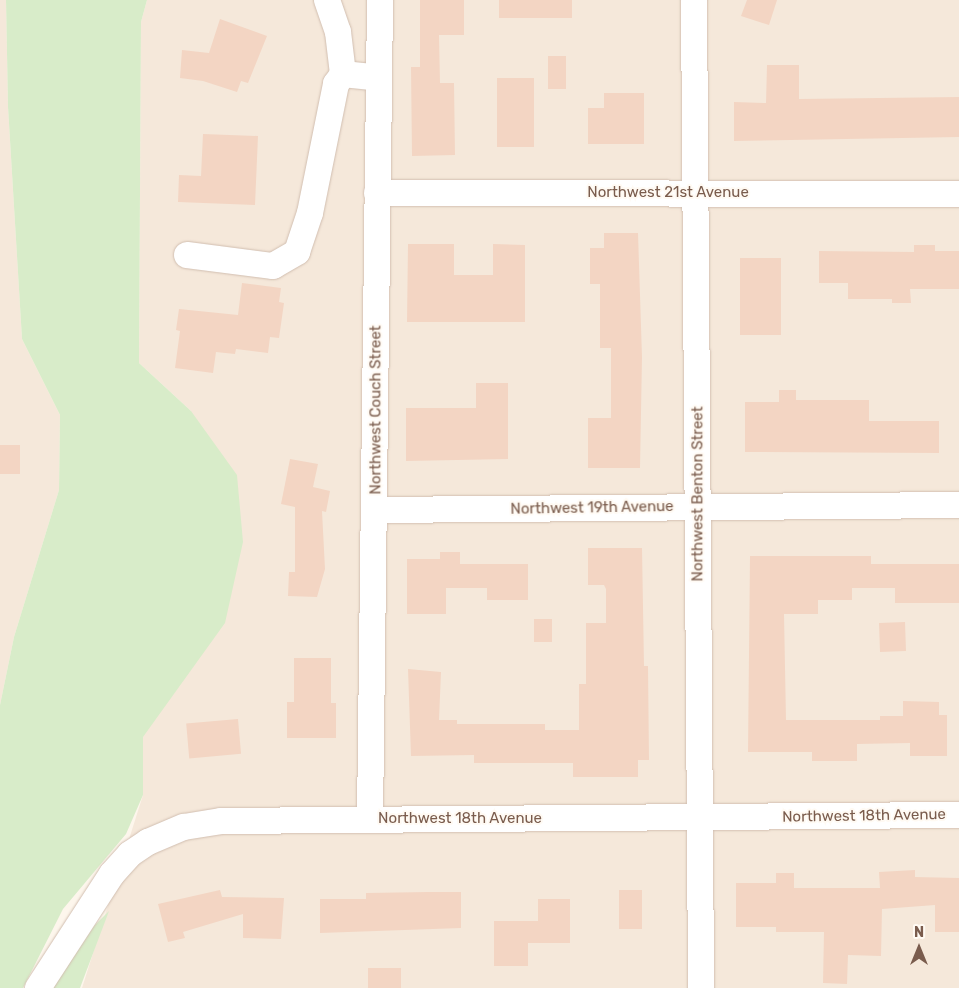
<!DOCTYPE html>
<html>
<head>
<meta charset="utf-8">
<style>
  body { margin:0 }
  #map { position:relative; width:959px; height:988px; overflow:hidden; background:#fdf6ec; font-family:Rubik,sans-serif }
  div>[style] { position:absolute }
  .residential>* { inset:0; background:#f5e8da }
  .green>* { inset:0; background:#d8ecc9 }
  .building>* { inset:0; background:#f3d5c3; transform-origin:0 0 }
  .roads { filter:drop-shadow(0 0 1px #d1beb0) drop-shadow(0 0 1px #d1beb0) }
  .minor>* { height:26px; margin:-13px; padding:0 13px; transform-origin:13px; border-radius:13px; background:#fff }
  span { translate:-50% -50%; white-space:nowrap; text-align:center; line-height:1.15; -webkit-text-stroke:4px #fffaf3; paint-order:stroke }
  .street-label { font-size:15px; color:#7a5c4d }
  .north { position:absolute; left:894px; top:923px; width:50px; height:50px; -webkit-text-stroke:4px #fffaf3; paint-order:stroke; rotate:0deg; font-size:14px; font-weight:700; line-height:20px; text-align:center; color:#7a5c4d }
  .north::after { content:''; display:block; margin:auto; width:18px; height:22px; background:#7a5c4d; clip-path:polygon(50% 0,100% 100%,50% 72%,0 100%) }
</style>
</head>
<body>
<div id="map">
  <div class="residential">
    <div style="clip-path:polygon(0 0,6px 0,8px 107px,22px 339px,60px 415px,59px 490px,14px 637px,0 705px)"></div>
    <div style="clip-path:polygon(147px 0,959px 0,959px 988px,82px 988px,143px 795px,143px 737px,191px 411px,139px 363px,141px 22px)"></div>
  </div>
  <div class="green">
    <div style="clip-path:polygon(6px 0,147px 0,141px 22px,139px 363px,191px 411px,237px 475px,243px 542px,225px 623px,143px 737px,143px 795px,126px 834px,63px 909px,23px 988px,0 988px,0 705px,14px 637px,59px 490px,60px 415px,22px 339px,8px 107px)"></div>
    <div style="clip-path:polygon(109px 911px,80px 988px,53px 988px,94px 926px)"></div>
  </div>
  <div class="building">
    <div style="clip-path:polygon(420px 0,464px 0,464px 35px,439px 35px,440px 83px,454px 83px,455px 155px,412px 156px,411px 67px,420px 67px)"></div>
    <div style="left:499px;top:0;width:73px;height:18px"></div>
    <div style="clip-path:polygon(747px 0,777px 0,769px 25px,741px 16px)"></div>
    <div style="clip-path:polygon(220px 19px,267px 36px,248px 83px,241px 81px,237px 92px,203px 81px,180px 78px,182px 50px,209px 53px)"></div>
    <div style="left:548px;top:56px;width:18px;height:33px"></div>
    <div style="clip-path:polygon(767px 65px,799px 65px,799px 99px,959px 97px,959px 137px,734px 141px,734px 102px,766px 103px)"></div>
    <div style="left:497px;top:78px;width:37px;height:69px"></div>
    <div style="clip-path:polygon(604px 93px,644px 93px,644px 144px,588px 144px,588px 108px,604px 108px)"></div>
    <div style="clip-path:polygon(203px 134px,258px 136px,255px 205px,178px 202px,179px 175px,201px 176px)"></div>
    <div style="clip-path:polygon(604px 233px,638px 233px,642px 357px,640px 468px,588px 468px,588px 418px,611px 418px,611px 348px,600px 348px,600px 284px,590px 284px,590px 248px,604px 248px)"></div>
    <div style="clip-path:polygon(408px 244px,454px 244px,454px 275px,493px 275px,493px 244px,525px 245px,525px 322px,407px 322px)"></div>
    <div style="clip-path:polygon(914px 245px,935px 245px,935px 251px,959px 251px,959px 289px,910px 289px,911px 303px,892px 303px,892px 299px,848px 299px,848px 283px,819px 283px,819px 251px,914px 252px)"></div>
    <div style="left:740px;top:258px;width:41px;height:77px"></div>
    <div style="clip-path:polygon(242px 283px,281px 288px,279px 302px,284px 303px,279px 338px,270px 337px,268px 353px,236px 349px,235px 354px,216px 352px,213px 373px,175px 368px,180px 331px,176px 330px,179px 309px,238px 315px)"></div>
    <div style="clip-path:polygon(476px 383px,508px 383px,508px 459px,406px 461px,406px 408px,476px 408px)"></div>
    <div style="clip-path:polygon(779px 390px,796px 390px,796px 400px,869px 400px,869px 421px,939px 421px,939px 453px,745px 452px,745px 402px,779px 402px)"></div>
    <div style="left:0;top:445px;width:20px;height:29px"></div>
    <div style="clip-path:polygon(290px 459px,318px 464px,313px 487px,330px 491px,326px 512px,322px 511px,325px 569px,317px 597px,288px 596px,289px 572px,295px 572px,295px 507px,281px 504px)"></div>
    <div style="clip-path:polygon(588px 548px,642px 548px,644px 666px,648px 666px,649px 760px,638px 760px,638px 777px,573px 777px,573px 763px,474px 763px,474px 755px,411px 756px,408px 669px,441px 672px,439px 720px,457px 720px,457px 724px,545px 724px,545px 730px,579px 730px,579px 684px,586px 684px,586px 623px,606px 623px,606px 589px,604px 585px,588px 585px)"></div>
    <div style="clip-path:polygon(440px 552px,460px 552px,460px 564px,528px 564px,528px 600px,487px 600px,487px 588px,446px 588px,446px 614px,407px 614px,407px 559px,440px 559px)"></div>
    <div style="clip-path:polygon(750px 556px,871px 556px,871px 564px,959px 564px,959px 603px,895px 603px,895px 588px,852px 588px,852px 600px,818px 600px,818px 614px,784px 614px,786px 720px,880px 720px,880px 716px,903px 716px,903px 701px,939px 702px,939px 715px,947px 715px,947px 756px,910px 756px,910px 743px,857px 744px,857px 761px,812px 761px,812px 752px,748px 752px)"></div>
    <div style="left:534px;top:619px;width:18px;height:23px"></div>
    <div style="left:905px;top:622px;width:29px;height:26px;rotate:88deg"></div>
    <div style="clip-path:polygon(294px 658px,331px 658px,331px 703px,336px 703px,336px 738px,287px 738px,287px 702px,294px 702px)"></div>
    <div style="left:238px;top:719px;width:35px;height:52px;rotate:85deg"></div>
    <div style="clip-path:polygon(915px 870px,915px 877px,959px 878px,959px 932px,935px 932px,935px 905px,882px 909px,881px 956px,848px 955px,847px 984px,823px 983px,824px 932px,776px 932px,776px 927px,736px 927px,736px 883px,776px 883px,776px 873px,794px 873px,794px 888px,880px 888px,879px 872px)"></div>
    <div style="clip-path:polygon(220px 890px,222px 897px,284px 898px,281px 939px,243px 938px,243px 914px,183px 932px,185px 938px,168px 942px,158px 904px)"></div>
    <div style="left:619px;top:890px;width:23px;height:39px"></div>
    <div style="clip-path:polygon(428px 892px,461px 892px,461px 928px,320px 933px,320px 899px,366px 899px,366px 893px)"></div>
    <div style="clip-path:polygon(538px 899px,570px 899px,570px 943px,528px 943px,528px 966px,494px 966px,494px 921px,538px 921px)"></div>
    <div style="left:368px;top:968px;width:33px;height:20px"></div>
  </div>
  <div class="roads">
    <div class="minor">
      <div style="left:327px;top:0;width:34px;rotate:71deg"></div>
      <div style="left:338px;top:32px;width:42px;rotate:83.2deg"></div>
      <div style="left:694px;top:0;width:988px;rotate:89.59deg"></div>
      <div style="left:377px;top:193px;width:582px;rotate:0.1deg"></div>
      <div style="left:187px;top:255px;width:87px;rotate:7.3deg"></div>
      <div style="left:273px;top:266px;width:28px;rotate:-30deg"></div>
      <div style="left:297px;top:252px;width:41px;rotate:-71.6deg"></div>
      <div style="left:310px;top:213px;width:132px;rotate:-78.6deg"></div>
      <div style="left:336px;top:84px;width:12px;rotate:-55deg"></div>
      <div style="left:343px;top:74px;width:36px;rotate:6deg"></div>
      <div style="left:375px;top:510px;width:584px;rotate:-0.49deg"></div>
      <div style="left:370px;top:819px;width:819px;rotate:-89.3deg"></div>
      <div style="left:38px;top:988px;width:136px;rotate:-57deg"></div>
      <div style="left:112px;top:874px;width:27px;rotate:-48deg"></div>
      <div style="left:130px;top:854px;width:22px;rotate:-34deg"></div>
      <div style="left:148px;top:842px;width:39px;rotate:-23deg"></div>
      <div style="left:184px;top:827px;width:37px;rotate:-9deg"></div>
      <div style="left:221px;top:821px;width:738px;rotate:-0.47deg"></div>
    </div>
  </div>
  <div class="street-label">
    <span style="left:668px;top:193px">Northwest 21st Avenue</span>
    <span style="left:376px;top:410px;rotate:-90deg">Northwest Couch Street</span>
    <span style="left:698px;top:494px;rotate:-90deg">Northwest Benton Street</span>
    <span style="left:592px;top:508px;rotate:-1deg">Northwest 19th Avenue</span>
    <span style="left:864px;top:816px;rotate:-1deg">Northwest 18th Avenue</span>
    <span style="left:460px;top:819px">Northwest 18th Avenue</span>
  </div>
  <div class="north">N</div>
</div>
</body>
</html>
